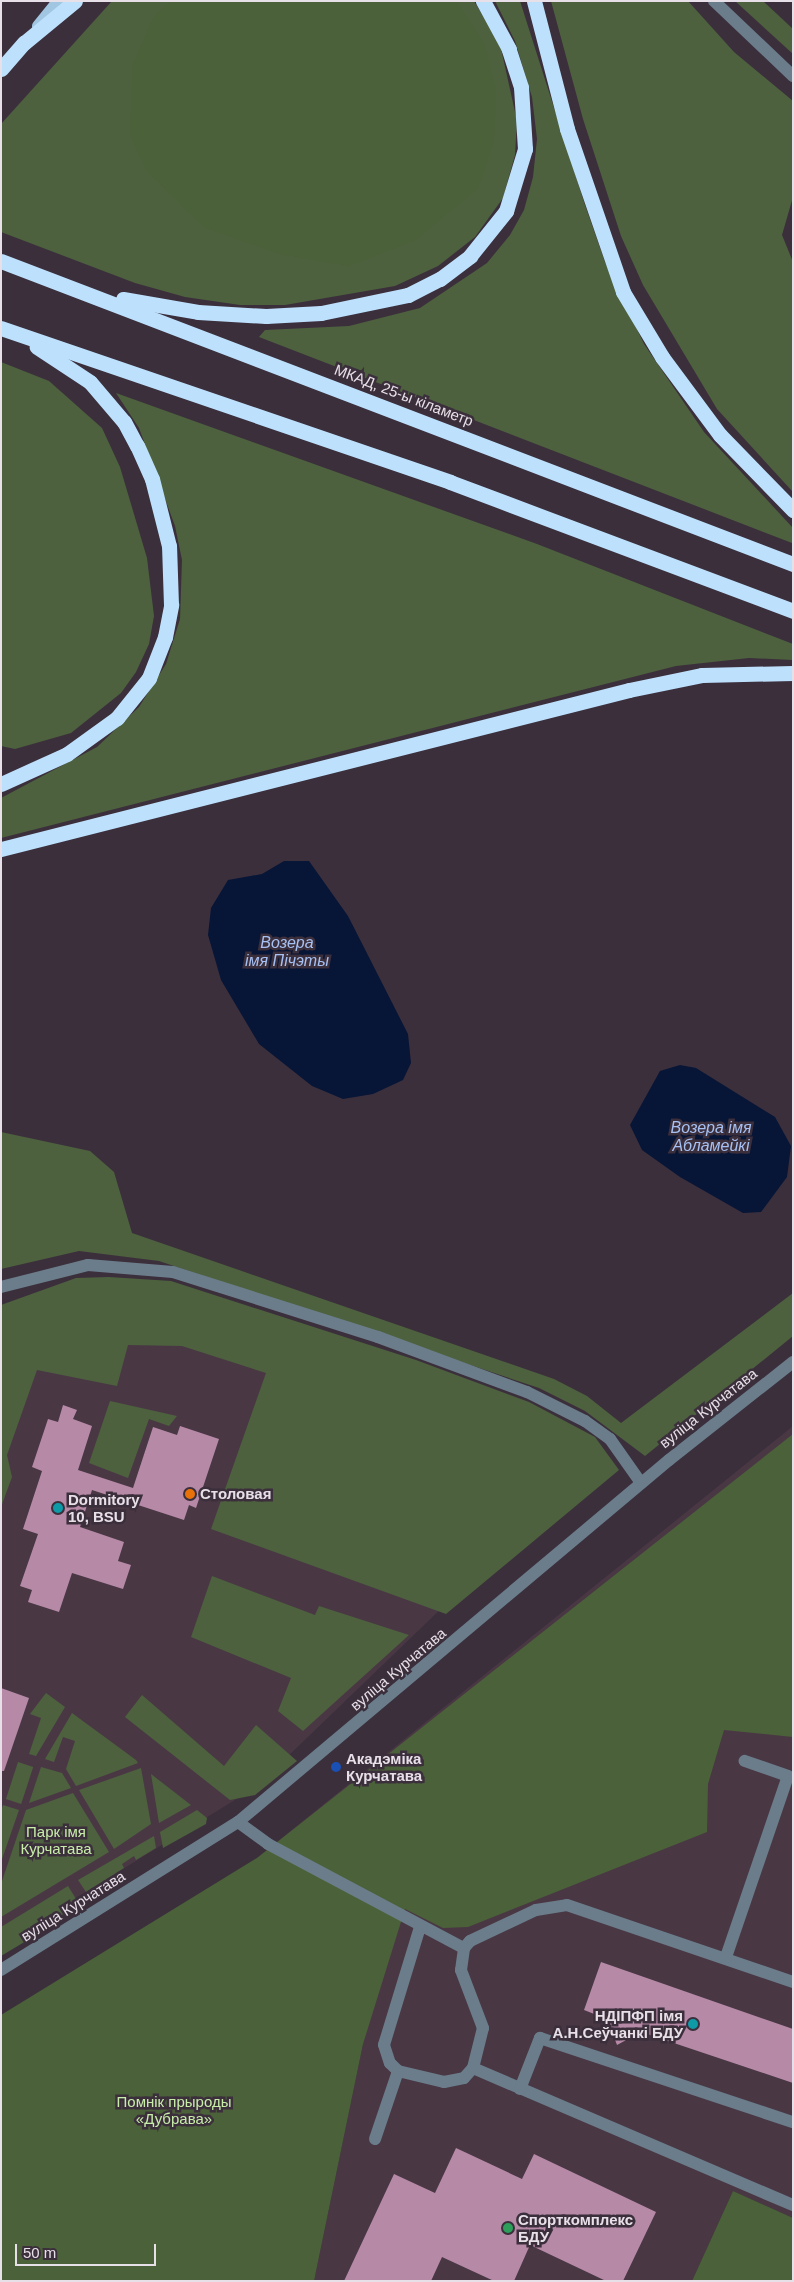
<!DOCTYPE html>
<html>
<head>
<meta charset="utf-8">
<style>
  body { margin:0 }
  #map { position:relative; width:794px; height:2282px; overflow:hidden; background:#3b2f3c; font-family:Arial,sans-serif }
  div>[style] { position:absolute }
  .education>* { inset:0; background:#493844 }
  .green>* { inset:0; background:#4d613e; transform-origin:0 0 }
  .forest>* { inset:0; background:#4b6139 }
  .water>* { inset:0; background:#071536 }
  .building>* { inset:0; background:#b689a7 }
  .minor>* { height:12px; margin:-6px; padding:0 6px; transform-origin:6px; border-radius:6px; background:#6b7d8b }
  .major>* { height:12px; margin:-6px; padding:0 6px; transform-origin:6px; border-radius:6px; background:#a0c6e2 }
  .highway>* { height:15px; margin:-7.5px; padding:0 7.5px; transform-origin:7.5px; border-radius:7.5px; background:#bde1fd }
  .dots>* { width:14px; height:14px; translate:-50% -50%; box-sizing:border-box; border:2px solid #3b2f3c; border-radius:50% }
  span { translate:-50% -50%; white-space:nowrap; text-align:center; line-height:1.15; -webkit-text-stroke:5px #3b2f3c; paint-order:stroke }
  .street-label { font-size:15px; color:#e8e0e9 }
  .poi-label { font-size:15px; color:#e8e0e9; font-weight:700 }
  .left { translate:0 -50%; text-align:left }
  .right { translate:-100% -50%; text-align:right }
  .park-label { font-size:15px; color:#c7eda9 }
  .water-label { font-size:16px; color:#a6c0f3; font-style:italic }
  .frame { position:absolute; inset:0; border:2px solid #e8e0e9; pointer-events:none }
  .scale { position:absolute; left:15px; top:2244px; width:141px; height:22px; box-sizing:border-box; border:2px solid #e8e0e9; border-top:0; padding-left:6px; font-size:15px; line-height:18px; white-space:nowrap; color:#e8e0e9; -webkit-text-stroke:4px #3b2f3c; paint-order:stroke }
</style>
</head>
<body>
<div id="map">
  <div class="education">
    <div style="clip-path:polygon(186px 1329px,289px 1357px,449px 1601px,256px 1787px,1px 1944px,1px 1361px)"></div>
    <div style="clip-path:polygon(793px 1426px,793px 2218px,733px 2191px,692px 2281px,314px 2281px,363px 2044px,257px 1858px)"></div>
  </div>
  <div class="green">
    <div style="clip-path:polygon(112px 1px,474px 1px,500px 44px,517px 121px,515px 155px,503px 198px,475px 237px,438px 266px,395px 286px,285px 305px,240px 305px,185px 297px,135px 283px,1px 232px,1px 124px)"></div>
    <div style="clip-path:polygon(495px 1px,520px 1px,585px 205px,605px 262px,644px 344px,704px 432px,793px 528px,792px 543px,259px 337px,265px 330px,349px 326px,420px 308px,487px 263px,510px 235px,524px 210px,533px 177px,537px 139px,532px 97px,515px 41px)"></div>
    <div style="clip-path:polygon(551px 1px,688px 1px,734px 52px,793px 101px,793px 197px,782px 235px,793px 262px,793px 492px,717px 409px,643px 285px,621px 236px,583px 119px)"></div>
    <div style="clip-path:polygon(735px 1px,763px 1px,793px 29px,793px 54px)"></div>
    <div style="clip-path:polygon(1px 362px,49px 381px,102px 428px,120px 467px,147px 558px,154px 616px,149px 644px,136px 672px,121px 693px,71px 733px,15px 749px,1px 746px)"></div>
    <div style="clip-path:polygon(116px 393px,537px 544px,793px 644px,793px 660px,749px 658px,676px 666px,1px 838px,1px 798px,97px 747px,139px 707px,166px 664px,180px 619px,182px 560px,175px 526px,139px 428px)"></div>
    <div style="clip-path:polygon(1px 1132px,90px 1151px,114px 1172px,132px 1233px,554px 1379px,587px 1396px,621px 1423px,793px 1293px,793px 1336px,645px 1456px,585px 1411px,539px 1388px,159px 1261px,79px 1251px,1px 1269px)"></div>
    <div style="clip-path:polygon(109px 1277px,171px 1281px,416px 1360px,529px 1402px,595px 1437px,619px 1470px,446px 1614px,211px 1529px,266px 1373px,182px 1346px,128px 1345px,117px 1386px,37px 1370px,7px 1455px,12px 1477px,1px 1507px,1px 1305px,76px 1278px)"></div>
    <div style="clip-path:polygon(110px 1401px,177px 1416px,169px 1426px,149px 1419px,128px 1478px,89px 1463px)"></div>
    <div style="clip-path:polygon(212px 1576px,315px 1615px,319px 1606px,409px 1635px,303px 1731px,278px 1711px,291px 1678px,191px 1637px)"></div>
    <div style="clip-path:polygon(46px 1693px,65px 1707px,36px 1756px,29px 1754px,41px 1718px,30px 1714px)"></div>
    <div style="clip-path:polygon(142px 1695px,224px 1766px,256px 1725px,297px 1761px,255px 1795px,230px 1800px,125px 1717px)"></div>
    <div style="clip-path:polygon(72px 1713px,136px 1760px,138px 1763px,76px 1786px,66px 1769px,75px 1741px,63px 1737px,54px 1762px,45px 1759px)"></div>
    <div style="left:18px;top:1762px;width:16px;height:39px;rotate:18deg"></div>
    <div style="clip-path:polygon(41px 1767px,62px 1773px,71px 1788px,29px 1803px)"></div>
    <div style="clip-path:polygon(141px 1768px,151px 1824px,114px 1849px,79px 1790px)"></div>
    <div style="clip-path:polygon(151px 1774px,191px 1805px,159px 1823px)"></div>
    <div style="clip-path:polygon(73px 1793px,109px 1852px,1px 1917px,1px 1884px,26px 1810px)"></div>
    <div style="clip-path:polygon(3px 1805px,19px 1810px,1px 1862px,1px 1811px)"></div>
    <div style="clip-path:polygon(197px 1810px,207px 1818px,206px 1824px,163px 1848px,160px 1832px)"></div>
    <div style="clip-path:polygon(154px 1836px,156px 1848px,136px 1860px,134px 1856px,122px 1864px,124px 1868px,86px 1892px,78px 1880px)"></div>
    <div style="clip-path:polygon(68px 1886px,78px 1902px,53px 1925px,1px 1956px,1px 1927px)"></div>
  </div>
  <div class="forest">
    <div style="clip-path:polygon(171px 1px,456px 1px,484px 44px,496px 91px,494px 141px,478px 188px,415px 240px,349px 266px,280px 254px,204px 227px,147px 171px,130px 134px,133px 65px,154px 17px)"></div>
    <div style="clip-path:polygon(793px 1434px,793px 1737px,724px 1730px,708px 1784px,707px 1832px,468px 1927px,443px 1928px,405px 1909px,363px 2044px,314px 2281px,1px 2281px,1px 2015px,257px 1858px)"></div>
    <div style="clip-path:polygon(733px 2191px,793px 2218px,793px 2281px,692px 2281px)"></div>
  </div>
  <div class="water">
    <div style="clip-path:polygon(284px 861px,309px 861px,348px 916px,408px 1034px,411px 1063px,403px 1080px,373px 1094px,343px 1099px,312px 1086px,259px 1044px,221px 980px,208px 935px,211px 908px,228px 880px,262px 874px)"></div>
    <div style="clip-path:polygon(680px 1065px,696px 1068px,775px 1117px,791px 1146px,787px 1177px,761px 1212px,743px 1213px,680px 1177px,642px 1150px,630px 1125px,660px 1071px)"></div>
  </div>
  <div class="building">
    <div style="clip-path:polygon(63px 1405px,77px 1410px,73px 1419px,92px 1426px,78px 1470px,133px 1488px,153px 1427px,177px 1435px,180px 1426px,219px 1439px,196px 1508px,189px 1505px,184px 1520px,92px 1490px,80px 1527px,124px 1542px,118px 1561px,131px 1565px,123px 1589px,72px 1573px,59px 1612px,28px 1602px,32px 1590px,20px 1586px,38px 1534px,23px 1529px,42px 1471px,32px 1467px,48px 1419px,58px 1422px)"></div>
    <div style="clip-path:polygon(1px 1688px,29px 1698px,4px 1771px,1px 1771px)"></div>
    <div style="clip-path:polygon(601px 1962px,793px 2029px,793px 2083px,641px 2032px,617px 2045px,607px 2019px,584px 2010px)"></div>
    <div style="clip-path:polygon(456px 2148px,522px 2179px,534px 2154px,656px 2212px,623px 2281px,606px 2281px,530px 2245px,514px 2281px,494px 2281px,442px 2257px,431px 2281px,344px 2281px,394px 2174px,435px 2193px)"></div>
  </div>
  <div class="minor">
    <div style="left:714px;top:1px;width:109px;rotate:43.5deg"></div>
    <div style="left:1px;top:1287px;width:90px;rotate:-14.2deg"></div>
    <div style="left:88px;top:1265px;width:85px;rotate:4.7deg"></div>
    <div style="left:173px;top:1272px;width:215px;rotate:17.6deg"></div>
    <div style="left:378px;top:1337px;width:159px;rotate:20.3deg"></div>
    <div style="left:527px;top:1392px;width:65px;rotate:26.6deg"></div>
    <div style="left:585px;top:1421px;width:31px;rotate:36deg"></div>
    <div style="left:610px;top:1439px;width:54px;rotate:54.8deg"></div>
    <div style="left:238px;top:1822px;width:37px;rotate:36deg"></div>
    <div style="left:268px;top:1844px;width:222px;rotate:28deg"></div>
    <div style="left:464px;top:1948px;width:9px;rotate:-49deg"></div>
    <div style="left:470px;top:1941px;width:73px;rotate:-25.2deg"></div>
    <div style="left:536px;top:1910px;width:31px;rotate:-9deg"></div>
    <div style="left:567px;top:1905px;width:239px;rotate:18.8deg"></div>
    <div style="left:420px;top:1927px;width:123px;rotate:107deg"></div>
    <div style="left:384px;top:2045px;width:19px;rotate:72deg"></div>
    <div style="left:390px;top:2063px;width:11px;rotate:45deg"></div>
    <div style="left:398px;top:2071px;width:47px;rotate:13.4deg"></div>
    <div style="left:444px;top:2082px;width:20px;rotate:-11deg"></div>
    <div style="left:464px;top:2078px;width:13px;rotate:-48deg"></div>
    <div style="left:473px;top:2068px;width:41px;rotate:-76deg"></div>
    <div style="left:483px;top:2028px;width:62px;rotate:-110.8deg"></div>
    <div style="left:461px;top:1970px;width:22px;rotate:-82deg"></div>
    <div style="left:726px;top:1957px;width:191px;rotate:-71.1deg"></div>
    <div style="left:788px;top:1776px;width:46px;rotate:-160.8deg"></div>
    <div style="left:1px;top:1970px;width:279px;rotate:-32deg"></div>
    <div style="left:238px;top:1822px;width:563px;rotate:-40.03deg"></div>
    <div style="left:669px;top:1460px;width:158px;rotate:-38.3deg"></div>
    <div style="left:473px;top:2068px;width:348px;rotate:23.2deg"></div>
    <div style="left:520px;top:2089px;width:55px;rotate:-68.6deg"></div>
    <div style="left:540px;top:2038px;width:267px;rotate:18.4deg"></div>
    <div style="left:375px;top:2139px;width:72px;rotate:-71.3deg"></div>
  </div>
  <div class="major">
    <div style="left:38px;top:26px;width:32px;rotate:-51deg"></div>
  </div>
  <div class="highway">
    <div style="left:534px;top:1px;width:132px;rotate:75.5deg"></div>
    <div style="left:567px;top:129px;width:172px;rotate:71deg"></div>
    <div style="left:623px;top:292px;width:76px;rotate:59deg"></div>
    <div style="left:662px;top:357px;width:97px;rotate:53.4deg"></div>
    <div style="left:720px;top:435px;width:105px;rotate:45.8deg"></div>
    <div style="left:1px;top:69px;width:35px;rotate:-49deg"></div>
    <div style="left:24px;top:43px;width:66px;rotate:-39.5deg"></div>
    <div style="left:1px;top:261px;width:848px;rotate:20.94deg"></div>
    <div style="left:123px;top:299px;width:76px;rotate:9.8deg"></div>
    <div style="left:198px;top:312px;width:68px;rotate:3.4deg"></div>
    <div style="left:266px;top:316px;width:55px;rotate:-3.1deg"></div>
    <div style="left:321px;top:313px;width:89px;rotate:-11.7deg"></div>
    <div style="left:408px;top:295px;width:36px;rotate:-27deg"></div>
    <div style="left:440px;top:279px;width:38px;rotate:-37deg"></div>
    <div style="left:470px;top:256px;width:58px;rotate:-51.3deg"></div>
    <div style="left:506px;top:211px;width:65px;rotate:-73deg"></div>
    <div style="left:525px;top:149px;width:62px;rotate:-93.7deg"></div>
    <div style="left:521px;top:87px;width:40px;rotate:-108deg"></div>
    <div style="left:509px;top:49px;width:55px;rotate:-118.4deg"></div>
    <div style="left:1px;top:328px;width:475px;rotate:18.9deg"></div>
    <div style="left:450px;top:482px;width:366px;rotate:20.6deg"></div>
    <div style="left:1px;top:784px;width:72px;rotate:-24.4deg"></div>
    <div style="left:67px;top:754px;width:62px;rotate:-35.8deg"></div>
    <div style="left:117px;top:718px;width:51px;rotate:-51.3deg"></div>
    <div style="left:149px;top:678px;width:44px;rotate:-68.7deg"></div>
    <div style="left:165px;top:637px;width:33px;rotate:-79deg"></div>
    <div style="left:171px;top:605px;width:59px;rotate:-91.9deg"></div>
    <div style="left:169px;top:546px;width:69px;rotate:-104.2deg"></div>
    <div style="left:152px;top:479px;width:36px;rotate:-114deg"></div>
    <div style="left:137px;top:446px;width:27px;rotate:-118deg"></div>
    <div style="left:124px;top:422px;width:52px;rotate:-130.4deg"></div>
    <div style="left:90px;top:382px;width:64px;rotate:-146.6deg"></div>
    <div style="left:1px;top:849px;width:648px;rotate:-14.21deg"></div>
    <div style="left:629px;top:690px;width:75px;rotate:-11.6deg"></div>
    <div style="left:702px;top:675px;width:91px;rotate:-1.3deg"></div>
  </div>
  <div class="dots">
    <div style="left:190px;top:1494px;background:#e8710a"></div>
    <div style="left:58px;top:1508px;background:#0f9aa8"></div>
    <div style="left:336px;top:1767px;background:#1a4fb4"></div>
    <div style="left:693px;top:2024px;background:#0f9aa8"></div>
    <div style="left:508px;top:2228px;background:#2e9e5b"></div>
  </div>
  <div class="street-label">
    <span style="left:404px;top:395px;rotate:21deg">МКАД, 25-ы кіламетр</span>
    <span style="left:708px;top:1408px;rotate:-38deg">вуліца Курчатава</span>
    <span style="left:398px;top:1669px;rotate:-40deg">вуліца Курчатава</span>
    <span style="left:73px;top:1906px;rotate:-32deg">вуліца Курчатава</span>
  </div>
  <div class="poi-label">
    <span class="left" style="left:200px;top:1494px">Столовая</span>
    <span class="left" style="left:68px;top:1508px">Dormitory<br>10, BSU</span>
    <span class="left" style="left:346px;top:1767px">Акадэміка<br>Курчатава</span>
    <span class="right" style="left:683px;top:2024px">НДІПФП імя<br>А.Н.Сеўчанкі БДУ</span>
    <span class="left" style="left:518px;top:2228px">Спорткомплекс<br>БДУ</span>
  </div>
  <div class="park-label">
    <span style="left:56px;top:1840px">Парк імя<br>Курчатава</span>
    <span style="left:174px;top:2110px">Помнік прыроды<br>«Дубрава»</span>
  </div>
  <div class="water-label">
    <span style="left:287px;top:952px">Возера<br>імя Пічэты</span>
    <span style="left:711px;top:1137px">Возера імя<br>Абламейкі</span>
  </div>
  <div class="frame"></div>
  <div class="scale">50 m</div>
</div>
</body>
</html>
